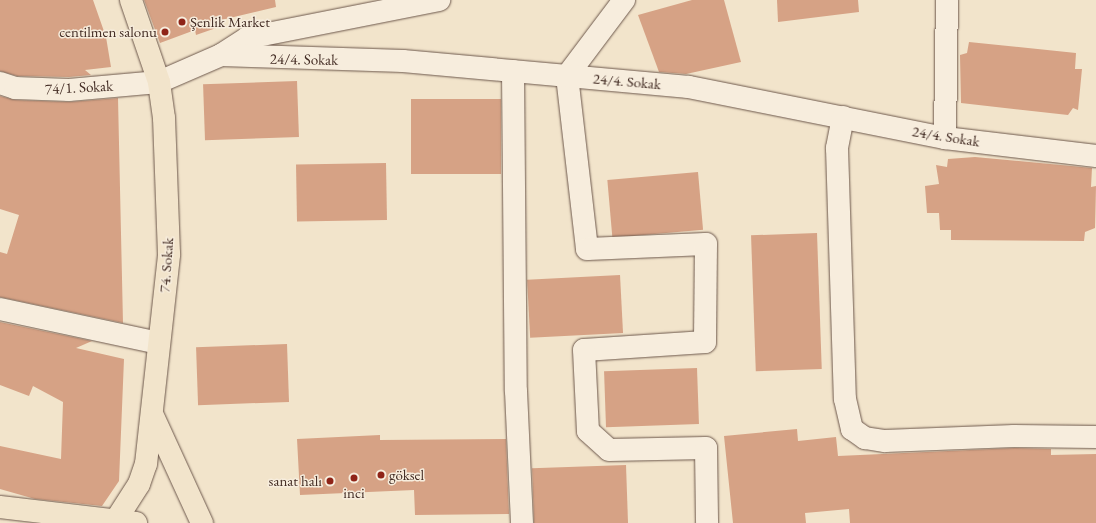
<!DOCTYPE html>
<html>
<head>
<meta charset="utf-8">
<style>
  body { margin:0 }
  #map { position:relative; width:1096px; height:523px; overflow:hidden; background:#f2e4cb; font-family:"EB Garamond",serif }
  div>[style] { position:absolute }
  .building>* { inset:0; background:#d6a285; transform-origin:0 0 }
  .roads { filter:drop-shadow(0 0 1px #6d584c) drop-shadow(0 0 1px #6d584c) }
  .minor>* { height:22px; margin:-11px; padding:0 11px; transform-origin:11px; border-radius:11px; background:#f7eddd }
  .major>* { height:22px; margin:-11px; padding:0 11px; transform-origin:11px; border-radius:11px; background:#f2e4cb }
  .dots>* { width:11px; height:11px; translate:-50% -50%; box-sizing:border-box; border:2px solid #f7eddd; border-radius:50% }
  span { translate:-50% -50%; white-space:nowrap; text-align:center; line-height:1.15; -webkit-text-stroke:3px #f7eddd; paint-order:stroke }
  .poi-label { font-size:15px; color:#412a22 }
  .left { translate:0 -50%; text-align:left }
  .right { translate:-100% -50%; text-align:right }
  .street-label { font-size:15px; color:#412a22 }
</style>
</head>
<body>
<div id="map">
  <div class="building">
    <div style="clip-path:polygon(0 0,93px 0,106px 37px,111px 67px,85px 70px,91px 75px,69px 77px,17px 76px,0 71px)"></div>
    <div style="clip-path:polygon(144px 0,275px 0,276px 7px,217px 21px,219px 27px,196px 35px,195px 30px,160px 43px)"></div>
    <div style="clip-path:polygon(692px 0,724px 0,741px 62px,686px 74px,659px 72px,638px 15px)"></div>
    <div style="clip-path:polygon(777px 0,858px 0,859px 12px,778px 22px)"></div>
    <div style="clip-path:polygon(969px 42px,1076px 53px,1075px 69px,1082px 69px,1078px 110px,1073px 108px,1068px 115px,961px 103px,960px 55px,967px 53px)"></div>
    <div style="left:297px;top:81px;width:56px;height:94px;rotate:88deg"></div>
    <div style="clip-path:polygon(0 96px,15px 100px,69px 102px,118px 98px,123px 323px,0 297px,0 252px,7px 254px,19px 215px,0 209px)"></div>
    <div style="left:501px;top:99px;width:75px;height:90px;rotate:90deg"></div>
    <div style="clip-path:polygon(975px 157px,1092px 168px,1091px 187px,1096px 186px,1095px 228px,1085px 232px,1084px 241px,951px 240px,951px 230px,940px 230px,939px 213px,927px 213px,925px 186px,939px 184px,936px 165px,947px 167px,948px 159px)"></div>
    <div style="left:386px;top:163px;width:57px;height:90px;rotate:89deg"></div>
    <div style="left:698px;top:172px;width:58px;height:91px;rotate:85deg"></div>
    <div style="left:817px;top:233px;width:136px;height:66px;rotate:88deg"></div>
    <div style="left:620px;top:275px;width:58px;height:93px;rotate:87deg"></div>
    <div style="clip-path:polygon(0 322px,92px 341px,76px 348px,124px 359px,119px 481px,102px 506px,35px 499px,0 489px,0 446px,61px 459px,63px 402px,33px 386px,29px 396px,0 385px)"></div>
    <div style="left:287px;top:344px;width:58px;height:91px;rotate:88deg"></div>
    <div style="left:697px;top:368px;width:56px;height:93px;rotate:88deg"></div>
    <div style="clip-path:polygon(797px 429px,798px 441px,836px 437px,838px 456px,1014px 448px,1051px 449px,1051px 455px,1096px 454px,1096px 523px,850px 523px,849px 509px,805px 513px,806px 523px,733px 523px,724px 436px)"></div>
    <div style="clip-path:polygon(380px 435px,380px 440px,506px 439px,509px 514px,415px 515px,414px 490px,300px 495px,297px 439px)"></div>
    <div style="left:626px;top:465px;width:58px;height:94px;rotate:88deg"></div>
  </div>
  <div class="roads">
    <div class="minor">
      <div style="left:624px;top:0;width:95px;rotate:126.9deg"></div>
      <div style="left:567px;top:76px;width:174px;rotate:83.4deg"></div>
      <div style="left:587px;top:249px;width:119px;rotate:-2.4deg"></div>
      <div style="left:706px;top:244px;width:98px;rotate:90.6deg"></div>
      <div style="left:705px;top:342px;width:121px;rotate:176.2deg"></div>
      <div style="left:584px;top:350px;width:81px;rotate:87.2deg"></div>
      <div style="left:588px;top:431px;width:28px;rotate:42deg"></div>
      <div style="left:609px;top:450px;width:97px;rotate:-1.2deg"></div>
      <div style="left:706px;top:448px;width:75px;rotate:89.2deg"></div>
      <div style="left:221px;top:55px;width:31px;rotate:-33deg"></div>
      <div style="left:247px;top:38px;width:196px;rotate:-11.2deg"></div>
      <div style="left:513px;top:71px;width:320px;rotate:89.5deg"></div>
      <div style="left:516px;top:391px;width:132px;rotate:87.4deg"></div>
      <div style="left:0;top:83px;width:16px;rotate:18deg"></div>
      <div style="left:15px;top:88px;width:54px;rotate:2.1deg"></div>
      <div style="left:69px;top:90px;width:90px;rotate:-5.1deg"></div>
      <div style="left:159px;top:82px;width:68px;rotate:-23.5deg"></div>
      <div style="left:221px;top:55px;width:182px;rotate:1.9deg"></div>
      <div style="left:403px;top:61px;width:287px;rotate:5.2deg"></div>
      <div style="left:689px;top:87px;width:261px;rotate:11.3deg"></div>
      <div style="left:945px;top:138px;width:152px;rotate:6.8deg"></div>
      <div style="left:843px;top:117px;width:32px;rotate:101deg"></div>
      <div style="left:837px;top:148px;width:251px;rotate:88.2deg"></div>
      <div style="left:845px;top:399px;width:31px;rotate:77deg"></div>
      <div style="left:852px;top:429px;width:16px;rotate:35deg"></div>
      <div style="left:865px;top:438px;width:20px;rotate:9deg"></div>
      <div style="left:885px;top:441px;width:129px;rotate:-2.2deg"></div>
      <div style="left:1014px;top:436px;width:82px;rotate:0.7deg"></div>
      <div style="left:945px;top:138px;width:138px;rotate:-89.2deg"></div>
      <div style="left:0;top:309px;width:162px;rotate:12.1deg"></div>
    </div>
    <div class="major">
      <div style="left:153px;top:416px;width:118px;rotate:65.4deg"></div>
      <div style="left:0;top:507px;width:137px;rotate:6.7deg"></div>
      <div style="left:114px;top:523px;width:46px;rotate:-57.3deg"></div>
      <div style="left:139px;top:484px;width:21px;rotate:-71deg"></div>
      <div style="left:146px;top:464px;width:211px;rotate:-83.7deg"></div>
      <div style="left:169px;top:254px;width:136px;rotate:-92.1deg"></div>
      <div style="left:164px;top:118px;width:36px;rotate:-98deg"></div>
      <div style="left:159px;top:82px;width:87px;rotate:-108.9deg"></div>
    </div>
  </div>
  <div class="dots">
    <div style="left:182px;top:22px;background:#8f2418"></div>
    <div style="left:165px;top:32px;background:#8f2418"></div>
    <div style="left:381px;top:475px;background:#8f2418"></div>
    <div style="left:354px;top:478px;background:#8f2418"></div>
    <div style="left:330px;top:481px;background:#8f2418"></div>
  </div>
  <div class="poi-label">
    <span class="left" style="left:190px;top:22px">Şenlik Market</span>
    <span class="right" style="left:157px;top:32px">centilmen salonu</span>
    <span class="left" style="left:389px;top:475px">göksel</span>
    <span class="right" style="left:322px;top:481px">sanat halı</span>
    <span style="left:354px;top:493px">inci</span>
  </div>
  <div class="street-label">
    <span style="left:304px;top:59px;rotate:1deg">24/4. Sokak</span>
    <span style="left:627px;top:81px;rotate:5deg">24/4. Sokak</span>
    <span style="left:79px;top:87px;rotate:-3deg">74/1. Sokak</span>
    <span style="left:946px;top:136px;rotate:9deg">24/4. Sokak</span>
    <span style="left:166px;top:265px;rotate:-86deg">74. Sokak</span>
  </div>
</div>
</body>
</html>
